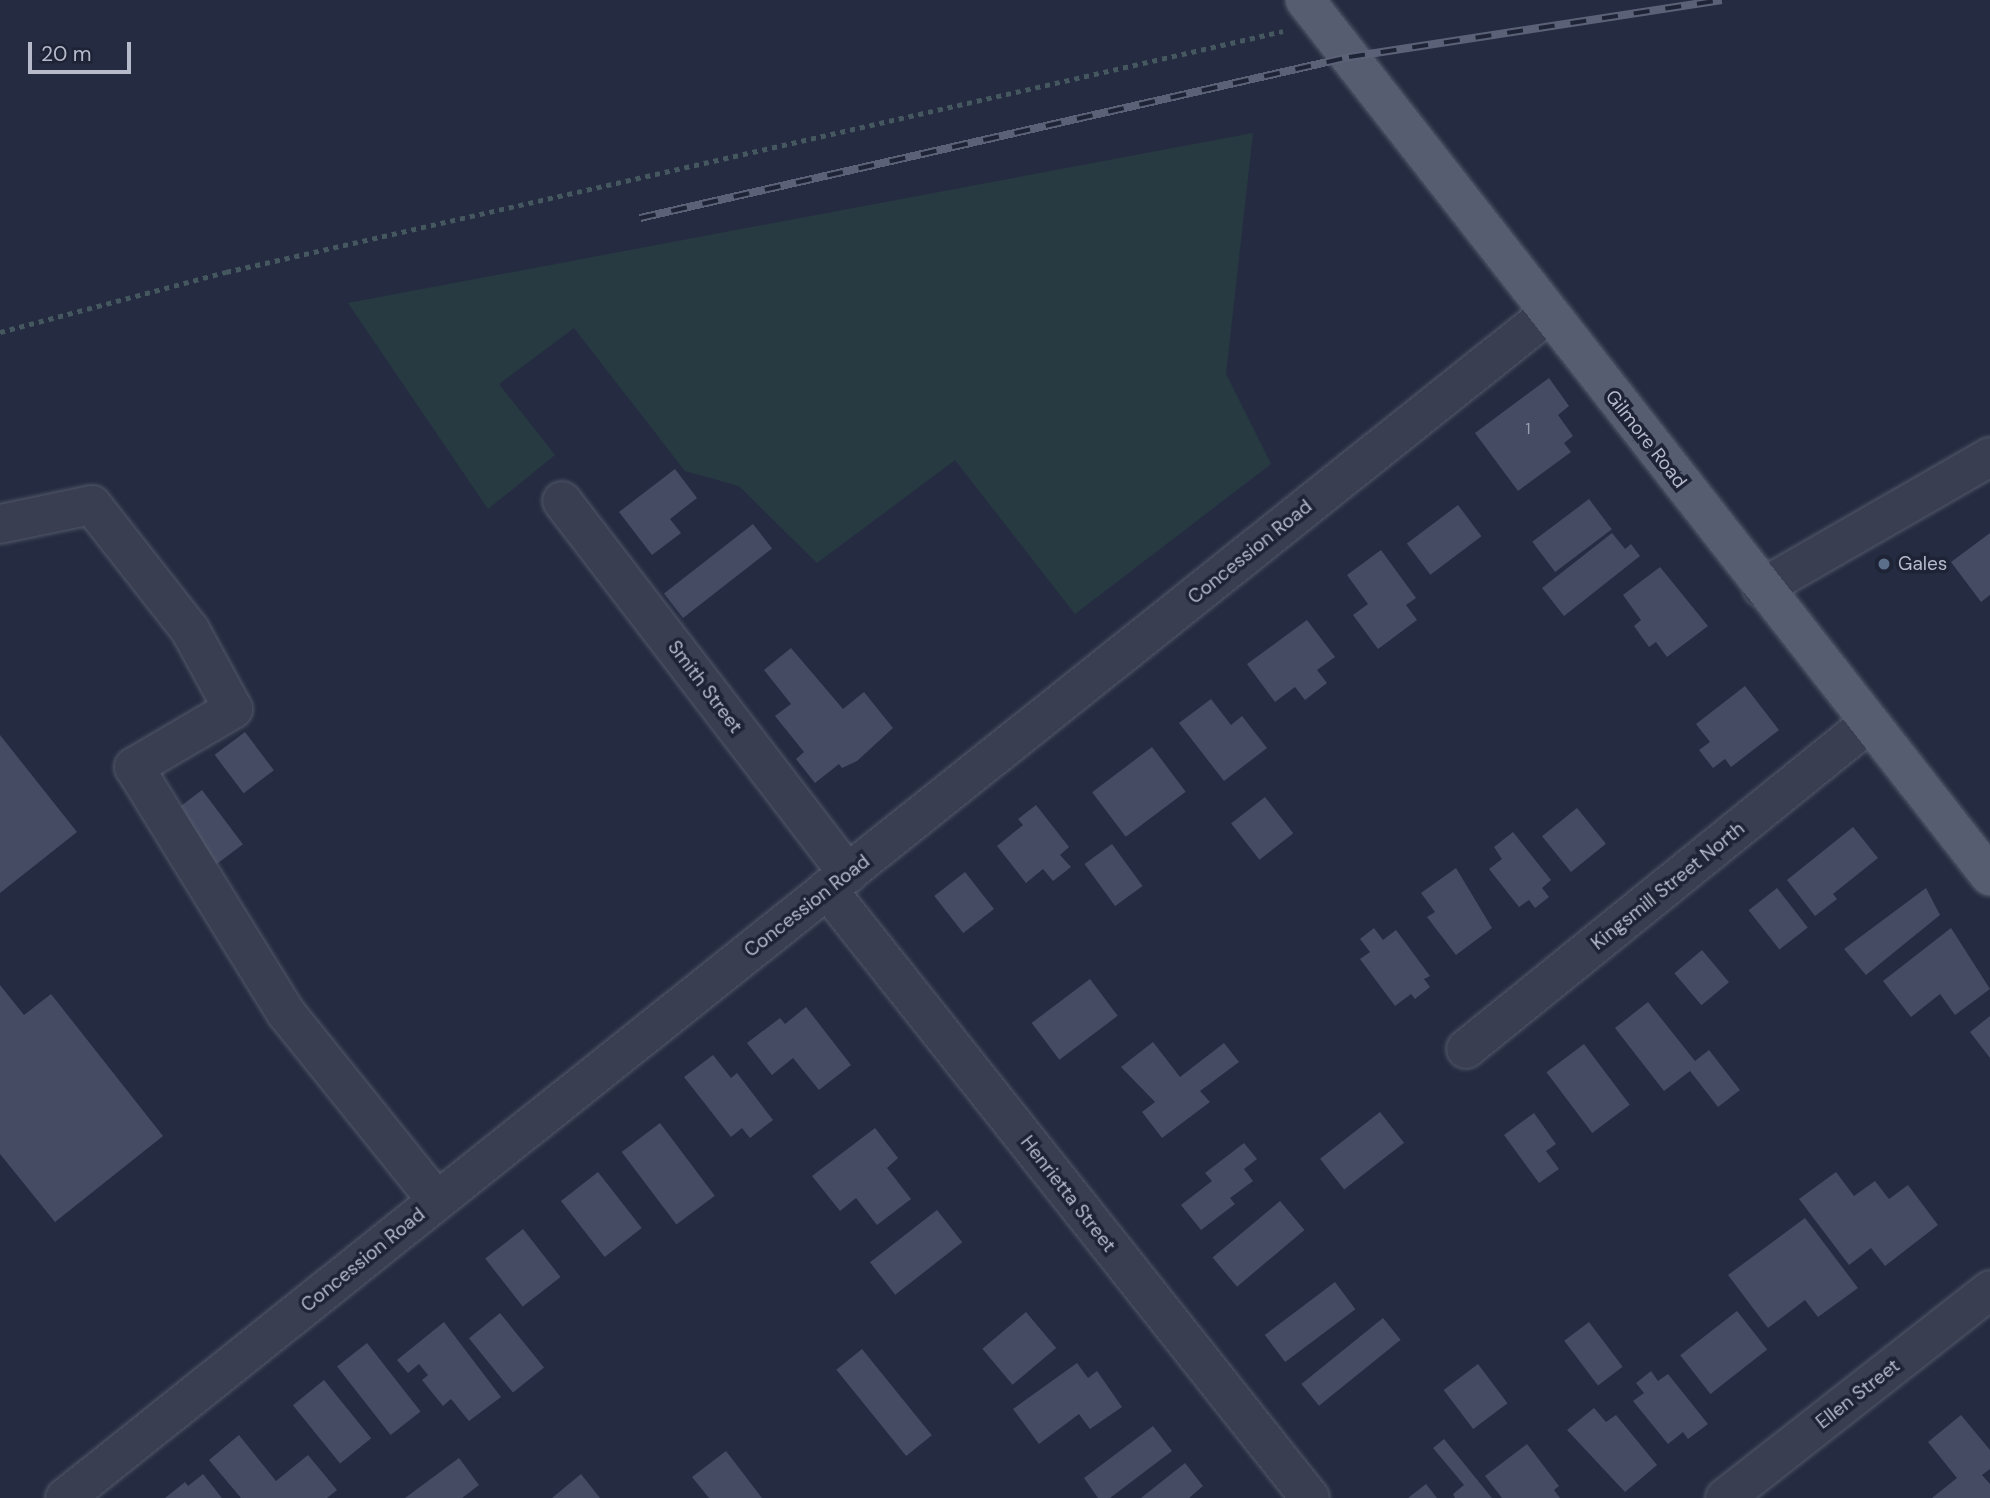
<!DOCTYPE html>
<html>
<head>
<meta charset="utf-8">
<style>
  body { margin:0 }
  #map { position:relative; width:1990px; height:1498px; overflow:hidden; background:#252c41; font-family:"DM Sans",sans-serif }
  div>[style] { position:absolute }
  .green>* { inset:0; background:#273a42 }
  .building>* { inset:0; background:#444b63; transform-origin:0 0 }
  .path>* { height:4.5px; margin-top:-2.25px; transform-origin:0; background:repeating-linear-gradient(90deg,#45575f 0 5px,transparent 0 10px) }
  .roads { filter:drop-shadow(0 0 2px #54596b) drop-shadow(0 0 2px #54596b) }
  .minor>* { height:38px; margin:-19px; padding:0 19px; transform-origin:19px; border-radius:19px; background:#393f51 }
  .major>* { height:38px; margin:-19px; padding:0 19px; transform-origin:19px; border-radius:19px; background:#575d71 }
  .rail>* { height:8px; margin-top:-4px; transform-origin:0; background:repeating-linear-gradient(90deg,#1e2336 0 16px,#5b6278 0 32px); box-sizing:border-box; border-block:2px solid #5b6278 }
  .dots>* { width:19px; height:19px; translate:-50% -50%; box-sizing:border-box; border:4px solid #1e2336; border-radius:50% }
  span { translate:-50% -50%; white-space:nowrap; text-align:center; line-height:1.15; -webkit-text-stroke:7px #1e2336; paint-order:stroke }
  .number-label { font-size:16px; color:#9a9eb1 }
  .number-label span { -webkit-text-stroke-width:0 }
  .street-label { font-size:19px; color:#b6bacb }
  .poi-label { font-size:19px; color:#b6bacb }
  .left { translate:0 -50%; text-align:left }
  .scale { position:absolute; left:28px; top:42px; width:103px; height:32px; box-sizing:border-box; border:4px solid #b6bacb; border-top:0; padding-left:9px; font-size:21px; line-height:24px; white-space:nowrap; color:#b6bacb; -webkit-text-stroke:5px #1e2336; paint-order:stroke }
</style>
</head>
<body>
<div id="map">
  <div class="green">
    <div style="clip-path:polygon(1253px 133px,1226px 374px,1271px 464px,1075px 614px,955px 460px,817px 563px,739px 486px,685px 471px,574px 328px,499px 384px,555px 455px,488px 509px,348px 303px)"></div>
  </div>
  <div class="building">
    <div style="clip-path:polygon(1549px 378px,1569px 406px,1558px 415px,1573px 436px,1564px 443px,1571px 452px,1518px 491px,1475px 433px)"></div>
    <div style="clip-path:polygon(675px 469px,697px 498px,670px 519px,681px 533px,652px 555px,619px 512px)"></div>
    <div style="left:1589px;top:499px;width:38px;height:71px;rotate:53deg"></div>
    <div style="left:1458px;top:505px;width:39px;height:64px;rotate:53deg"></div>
    <div style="left:753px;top:524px;width:31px;height:113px;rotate:52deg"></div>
    <div style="clip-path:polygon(1612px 533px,1625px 549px,1631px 544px,1640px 556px,1564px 616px,1542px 588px)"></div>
    <div style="clip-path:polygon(1990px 533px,1990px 595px,1981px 602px,1951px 562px)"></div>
    <div style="clip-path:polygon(1381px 550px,1416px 598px,1406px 605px,1417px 620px,1378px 649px,1353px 615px,1368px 604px,1347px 575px)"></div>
    <div style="clip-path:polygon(1660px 567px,1708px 626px,1667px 657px,1656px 642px,1649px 647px,1634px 626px,1641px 620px,1623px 595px)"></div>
    <div style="clip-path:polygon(1307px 620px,1335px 657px,1317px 670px,1327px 683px,1305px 700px,1295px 687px,1275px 702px,1247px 664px)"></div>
    <div style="clip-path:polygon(791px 648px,843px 709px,864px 692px,893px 728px,857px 761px,842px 768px,839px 764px,815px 783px,796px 759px,804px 752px,775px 716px,791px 704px,764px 670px)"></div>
    <div style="clip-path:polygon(1745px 686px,1779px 730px,1731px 767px,1725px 759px,1713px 768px,1699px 750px,1710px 742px,1696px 724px)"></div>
    <div style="clip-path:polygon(1211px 699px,1231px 725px,1242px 716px,1267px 748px,1224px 781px,1179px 723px)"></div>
    <div style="left:245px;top:732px;width:48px;height:38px;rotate:53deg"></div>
    <div style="clip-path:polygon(0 735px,77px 832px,0 893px)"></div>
    <div style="left:1152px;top:747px;width:56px;height:75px;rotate:53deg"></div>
    <div style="left:202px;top:790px;width:68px;height:39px;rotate:53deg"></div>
    <div style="left:1265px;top:797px;width:46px;height:43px;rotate:52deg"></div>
    <div style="clip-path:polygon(1036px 805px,1069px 847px,1060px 855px,1071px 867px,1053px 881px,1043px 869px,1026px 883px,997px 846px,1023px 825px,1018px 819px)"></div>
    <div style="left:1577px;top:808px;width:46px;height:45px;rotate:51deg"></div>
    <div style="clip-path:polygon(1853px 827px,1878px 858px,1833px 894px,1837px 899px,1815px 916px,1787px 880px)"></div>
    <div style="clip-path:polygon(1513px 832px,1551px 880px,1542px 888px,1549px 897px,1535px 908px,1529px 900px,1519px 907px,1489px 869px,1502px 859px,1494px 847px)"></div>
    <div style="left:1112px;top:844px;width:52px;height:34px;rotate:54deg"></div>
    <div style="clip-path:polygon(1456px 868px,1492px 928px,1456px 955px,1427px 917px,1435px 912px,1421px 893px)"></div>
    <div style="left:965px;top:872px;width:47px;height:39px;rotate:52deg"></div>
    <div style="left:1777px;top:888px;width:50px;height:36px;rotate:52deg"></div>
    <div style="clip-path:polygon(1926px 888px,1940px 915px,1866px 975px,1844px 949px)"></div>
    <div style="clip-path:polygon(1374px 928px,1383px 940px,1396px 930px,1430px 976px,1424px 979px,1430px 987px,1415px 999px,1411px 994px,1395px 1006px,1360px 959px,1370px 952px,1360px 939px)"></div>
    <div style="clip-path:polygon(1951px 928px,1990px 989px,1955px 1015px,1940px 994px,1911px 1017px,1883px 981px)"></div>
    <div style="left:1702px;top:950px;width:42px;height:36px;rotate:50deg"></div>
    <div style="left:1090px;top:979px;width:46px;height:73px;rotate:53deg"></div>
    <div style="clip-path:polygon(0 985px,24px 1015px,51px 994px,163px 1136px,55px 1222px,0 1154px)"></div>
    <div style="clip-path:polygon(1648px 1002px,1695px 1061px,1709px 1050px,1740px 1090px,1718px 1107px,1690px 1071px,1664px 1091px,1615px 1028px)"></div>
    <div style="clip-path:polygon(806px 1007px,851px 1065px,819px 1090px,793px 1058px,772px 1075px,747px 1043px,780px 1018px,785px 1024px)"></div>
    <div style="clip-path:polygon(1990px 1016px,1990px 1058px,1970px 1032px)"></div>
    <div style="clip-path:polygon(1153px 1042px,1180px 1077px,1224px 1043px,1239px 1062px,1200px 1091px,1210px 1102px,1162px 1138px,1142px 1112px,1155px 1102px,1121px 1067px)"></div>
    <div style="left:1584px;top:1044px;width:76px;height:47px;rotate:53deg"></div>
    <div style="clip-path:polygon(713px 1055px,731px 1078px,737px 1073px,773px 1120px,750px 1138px,742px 1128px,731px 1137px,684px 1077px)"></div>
    <div style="left:1380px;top:1112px;width:39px;height:76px;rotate:52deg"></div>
    <div style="clip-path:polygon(1534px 1113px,1556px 1144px,1546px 1151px,1559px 1169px,1539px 1183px,1504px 1135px)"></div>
    <div style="left:660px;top:1123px;width:91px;height:48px;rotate:53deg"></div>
    <div style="clip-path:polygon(875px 1128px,898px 1158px,887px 1168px,911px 1199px,877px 1225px,856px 1198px,840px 1211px,812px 1176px)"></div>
    <div style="clip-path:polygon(1244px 1143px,1257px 1159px,1244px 1169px,1253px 1181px,1230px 1198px,1235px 1204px,1201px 1230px,1181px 1205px,1212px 1181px,1205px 1173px)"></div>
    <div style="left:598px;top:1172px;width:71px;height:47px;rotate:52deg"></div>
    <div style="clip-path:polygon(1836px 1172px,1854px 1196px,1875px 1181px,1889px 1199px,1908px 1185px,1938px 1225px,1885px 1266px,1871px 1248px,1849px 1265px,1799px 1199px)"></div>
    <div style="left:1280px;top:1201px;width:38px;height:88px;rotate:50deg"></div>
    <div style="left:937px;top:1210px;width:41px;height:85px;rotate:52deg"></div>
    <div style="clip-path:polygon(1805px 1218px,1858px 1288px,1818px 1317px,1805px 1300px,1768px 1328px,1728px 1275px)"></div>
    <div style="left:523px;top:1229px;width:61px;height:48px;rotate:52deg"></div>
    <div style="left:1335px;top:1282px;width:34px;height:88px;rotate:53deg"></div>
    <div style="left:1737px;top:1311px;width:49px;height:72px;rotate:52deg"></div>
    <div style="left:1026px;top:1312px;width:47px;height:57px;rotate:50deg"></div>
    <div style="left:500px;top:1313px;width:70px;height:40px;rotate:51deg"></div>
    <div style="left:1383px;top:1318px;width:28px;height:105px;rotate:51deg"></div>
    <div style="clip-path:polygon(444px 1322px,501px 1397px,469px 1421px,451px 1399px,443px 1406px,422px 1380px,428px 1375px,419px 1364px,408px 1373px,397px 1360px)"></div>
    <div style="left:1589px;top:1322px;width:56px;height:31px;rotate:53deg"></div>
    <div style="left:367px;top:1343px;width:87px;height:38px;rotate:52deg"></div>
    <div style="left:862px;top:1349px;width:111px;height:33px;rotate:51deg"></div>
    <div style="clip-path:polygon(1077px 1363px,1088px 1378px,1097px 1371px,1122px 1407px,1090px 1429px,1079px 1414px,1039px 1444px,1013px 1409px)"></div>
    <div style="left:1478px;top:1364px;width:49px;height:43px;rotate:53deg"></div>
    <div style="clip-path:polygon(1651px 1371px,1658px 1381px,1668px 1374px,1708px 1424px,1688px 1439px,1683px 1432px,1668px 1444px,1633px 1401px,1644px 1393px,1636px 1383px)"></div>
    <div style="left:324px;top:1380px;width:75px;height:40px;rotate:51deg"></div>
    <div style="clip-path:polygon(1594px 1408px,1606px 1422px,1616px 1415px,1657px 1465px,1625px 1492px,1567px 1430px)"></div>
    <div style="clip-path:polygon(1961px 1415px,1990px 1450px,1990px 1469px,1982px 1475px,1990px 1484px,1990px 1498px,1932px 1498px,1957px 1478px,1928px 1442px)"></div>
    <div style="clip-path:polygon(1153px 1426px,1172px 1451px,1110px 1498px,1098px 1498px,1084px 1478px)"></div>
    <div style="clip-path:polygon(239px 1435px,276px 1481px,308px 1455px,337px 1490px,327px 1498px,241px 1498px,209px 1460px)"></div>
    <div style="clip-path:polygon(1444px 1439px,1492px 1498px,1455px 1498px,1453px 1494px,1464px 1485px,1433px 1448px)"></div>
    <div style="clip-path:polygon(1527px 1444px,1559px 1486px,1554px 1490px,1560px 1498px,1502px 1498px,1485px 1476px)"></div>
    <div style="clip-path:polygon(726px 1451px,762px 1498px,709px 1498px,692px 1477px)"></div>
    <div style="clip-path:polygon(459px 1458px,479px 1485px,462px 1498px,405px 1498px)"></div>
    <div style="clip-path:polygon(1185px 1463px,1203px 1486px,1189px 1498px,1141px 1498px)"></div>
    <div style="clip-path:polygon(203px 1474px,222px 1498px,165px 1498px,185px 1482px,188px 1486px)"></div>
    <div style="clip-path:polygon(581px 1474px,600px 1498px,552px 1498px)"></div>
    <div style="clip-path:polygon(1426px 1484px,1437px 1498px,1408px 1498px)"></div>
  </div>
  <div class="path">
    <div style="left:0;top:332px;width:234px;rotate:-14.9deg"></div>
    <div style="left:226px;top:272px;width:1084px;rotate:-12.84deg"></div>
  </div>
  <div class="roads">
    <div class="minor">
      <div style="left:562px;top:501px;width:470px;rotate:52.5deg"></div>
      <div style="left:0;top:524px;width:94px;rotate:-11.7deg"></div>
      <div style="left:92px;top:505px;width:159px;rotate:51.9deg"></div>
      <div style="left:190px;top:630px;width:90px;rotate:61.4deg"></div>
      <div style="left:233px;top:709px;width:115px;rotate:149.6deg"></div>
      <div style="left:134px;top:767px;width:289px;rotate:58.3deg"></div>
      <div style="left:286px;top:1013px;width:241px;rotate:51.2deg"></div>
      <div style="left:1762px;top:588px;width:263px;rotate:-29.9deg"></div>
      <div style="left:827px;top:889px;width:777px;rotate:51.58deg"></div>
      <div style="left:1466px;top:1049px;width:518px;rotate:-38.97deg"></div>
      <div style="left:65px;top:1498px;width:1898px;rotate:-38.6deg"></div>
      <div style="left:1725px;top:1498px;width:337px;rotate:-38.1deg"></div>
    </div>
    <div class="major">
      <div style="left:1305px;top:0;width:1112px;rotate:51.98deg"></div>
    </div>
  </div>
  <div class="rail">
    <div style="left:640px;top:218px;width:727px;rotate:-12.79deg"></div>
    <div style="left:1349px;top:57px;width:377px;rotate:-8.7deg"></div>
  </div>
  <div class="dots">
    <div style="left:1884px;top:564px;background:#5c6f8a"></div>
  </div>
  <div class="number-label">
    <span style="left:1528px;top:429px">1</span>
  </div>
  <div class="street-label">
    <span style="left:1646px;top:439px;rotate:52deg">Gilmore Road</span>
    <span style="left:1250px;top:552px;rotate:-39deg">Concession Road</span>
    <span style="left:705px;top:687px;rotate:53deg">Smith Street</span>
    <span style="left:1668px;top:886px;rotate:-39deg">Kingsmill Street North</span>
    <span style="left:807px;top:906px;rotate:-38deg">Concession Road</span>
    <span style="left:1068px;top:1194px;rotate:52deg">Henrietta Street</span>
    <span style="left:363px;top:1260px;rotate:-39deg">Concession Road</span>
    <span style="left:1858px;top:1394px;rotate:-38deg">Ellen Street</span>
  </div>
  <div class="poi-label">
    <span class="left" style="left:1898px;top:564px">Gales</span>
  </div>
  <div class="scale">20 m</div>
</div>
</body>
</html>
